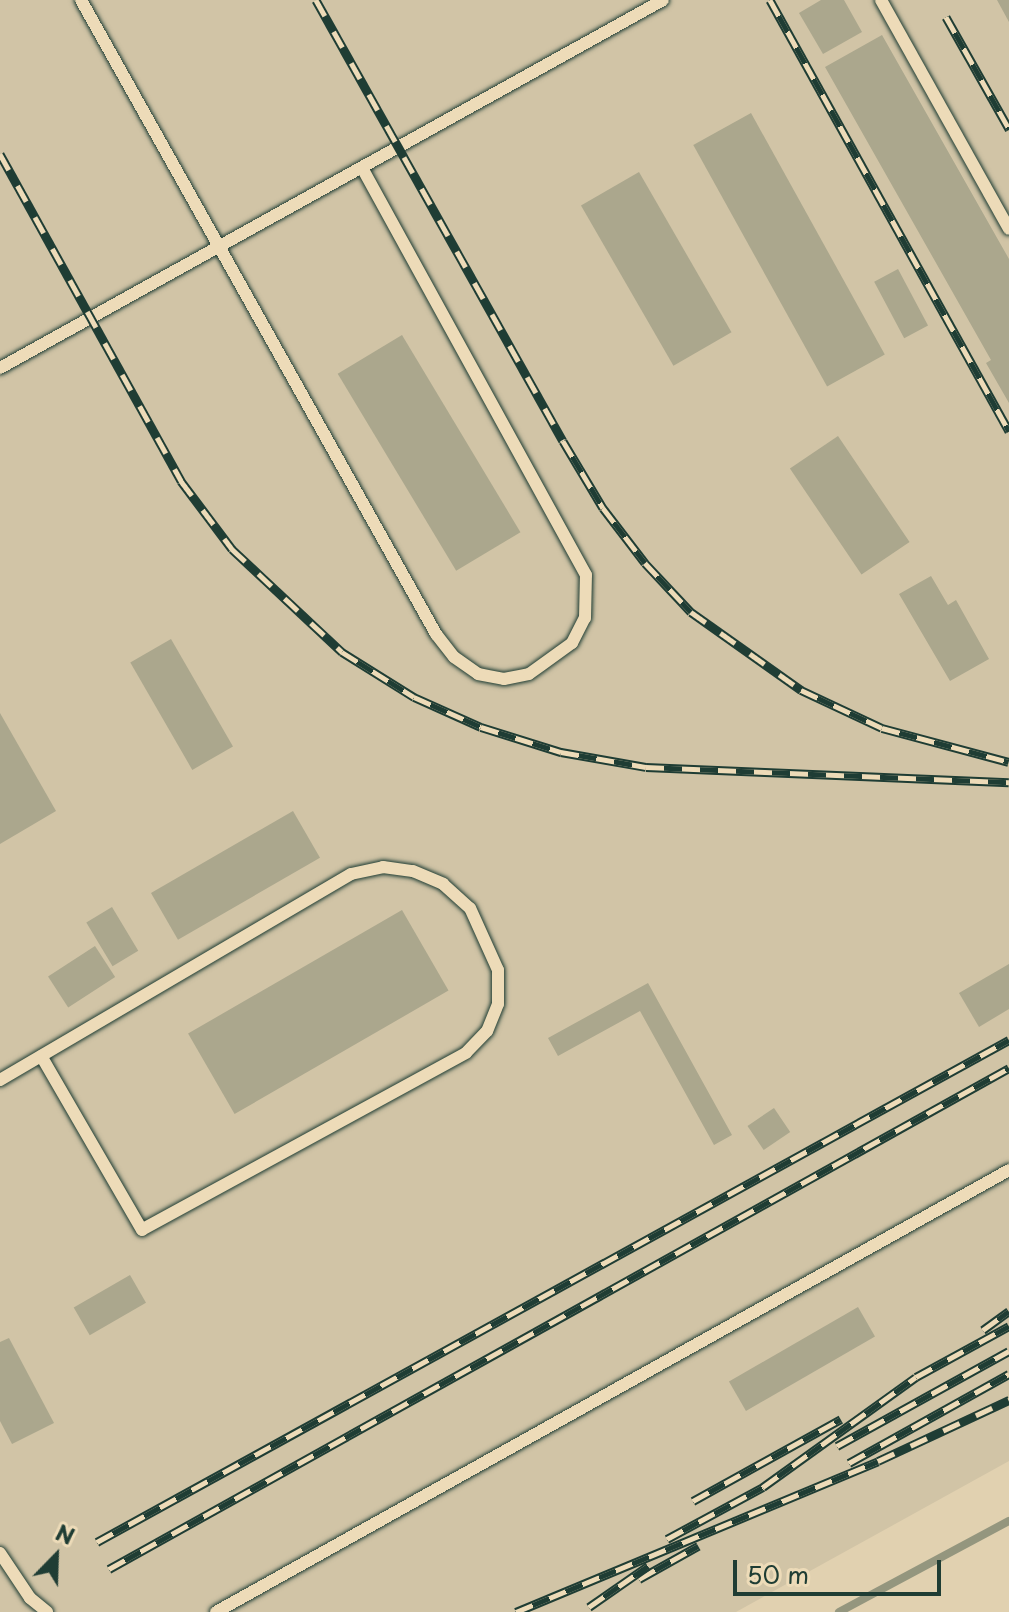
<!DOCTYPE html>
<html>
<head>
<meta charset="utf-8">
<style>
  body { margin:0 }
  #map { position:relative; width:1009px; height:1612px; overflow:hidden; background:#e1d1b0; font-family:"Playpen Sans",sans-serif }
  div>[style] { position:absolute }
  .built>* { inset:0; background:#d1c4a6 }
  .stream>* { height:8px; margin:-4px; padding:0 4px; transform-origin:4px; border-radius:4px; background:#94967e }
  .building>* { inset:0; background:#aba78d; transform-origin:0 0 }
  .roads { filter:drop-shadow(0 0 2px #1f3d34) drop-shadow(0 0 2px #1f3d34) }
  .lane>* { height:12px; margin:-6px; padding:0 6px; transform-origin:6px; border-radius:6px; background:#eddbb8 }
  .rail>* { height:9px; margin-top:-4.5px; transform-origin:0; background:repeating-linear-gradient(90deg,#eddbb8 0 18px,#1f3d34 0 36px); box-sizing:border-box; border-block:2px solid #1f3d34 }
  span { translate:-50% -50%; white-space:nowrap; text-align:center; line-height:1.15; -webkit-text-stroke:6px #eddbb8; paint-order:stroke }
  .north { position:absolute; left:16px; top:1516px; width:80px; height:80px; -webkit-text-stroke:6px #eddbb8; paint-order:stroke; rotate:23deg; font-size:22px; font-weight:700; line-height:32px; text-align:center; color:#1f3d34 }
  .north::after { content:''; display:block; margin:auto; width:28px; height:36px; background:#1f3d34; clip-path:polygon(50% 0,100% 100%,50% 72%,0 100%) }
  .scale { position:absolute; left:733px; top:1560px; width:208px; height:36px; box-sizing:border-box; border:4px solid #1f3d34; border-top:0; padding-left:10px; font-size:24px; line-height:28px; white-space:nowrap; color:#1f3d34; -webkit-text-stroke:6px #eddbb8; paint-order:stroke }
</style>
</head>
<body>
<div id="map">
  <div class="built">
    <div style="clip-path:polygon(0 0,1009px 0,1009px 1461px,736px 1612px,0 1612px)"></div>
  </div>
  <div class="stream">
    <div style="left:839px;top:1612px;width:193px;rotate:-28.2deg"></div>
  </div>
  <div class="building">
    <div style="clip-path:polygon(821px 0,844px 0,862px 32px,823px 54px,799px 13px)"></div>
    <div style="clip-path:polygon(997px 0,1009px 0,1009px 22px)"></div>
    <div style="clip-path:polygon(882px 35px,1009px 259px,1009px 403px,986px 363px,991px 360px,825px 67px)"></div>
    <div style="left:751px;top:113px;width:276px;height:66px;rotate:61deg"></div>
    <div style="left:639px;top:172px;width:185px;height:67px;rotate:60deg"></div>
    <div style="left:898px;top:269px;width:64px;height:27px;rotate:62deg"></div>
    <div style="left:402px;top:335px;width:230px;height:75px;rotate:59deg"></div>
    <div style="left:838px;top:436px;width:128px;height:58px;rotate:56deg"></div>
    <div style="clip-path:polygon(931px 576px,948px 605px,956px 600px,989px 659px,950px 681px,899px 594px)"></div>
    <div style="left:171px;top:639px;width:124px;height:47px;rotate:60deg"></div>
    <div style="clip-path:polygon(0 713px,56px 811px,0 844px)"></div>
    <div style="left:293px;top:811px;width:54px;height:164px;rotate:60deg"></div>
    <div style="left:112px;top:907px;width:51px;height:30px;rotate:59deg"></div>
    <div style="left:402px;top:910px;width:93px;height:247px;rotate:60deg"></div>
    <div style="left:95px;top:946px;width:37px;height:56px;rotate:57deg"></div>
    <div style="clip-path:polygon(1009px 964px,1009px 1009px,979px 1027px,959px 993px)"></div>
    <div style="clip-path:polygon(648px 983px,732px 1135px,714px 1145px,640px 1011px,558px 1056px,548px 1038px)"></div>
    <div style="left:774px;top:1108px;width:29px;height:32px;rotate:56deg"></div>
    <div style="left:130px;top:1275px;width:32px;height:65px;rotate:60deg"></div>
    <div style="left:858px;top:1307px;width:34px;height:149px;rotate:60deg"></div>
    <div style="clip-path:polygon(9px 1338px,54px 1423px,12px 1444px,0 1421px,0 1342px)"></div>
  </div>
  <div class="roads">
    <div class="lane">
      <div style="left:81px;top:0;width:727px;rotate:60.75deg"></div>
      <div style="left:436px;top:634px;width:29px;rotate:52deg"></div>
      <div style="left:454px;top:657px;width:29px;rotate:35deg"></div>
      <div style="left:478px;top:674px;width:26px;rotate:11deg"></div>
      <div style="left:504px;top:679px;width:25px;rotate:-11deg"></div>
      <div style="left:529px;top:674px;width:53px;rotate:-35.8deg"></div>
      <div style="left:572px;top:643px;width:28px;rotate:-63deg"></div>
      <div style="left:585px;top:618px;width:43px;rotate:-88.7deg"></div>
      <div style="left:586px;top:575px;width:465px;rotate:-118.8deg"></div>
      <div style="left:881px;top:0;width:262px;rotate:60.8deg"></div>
      <div style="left:0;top:368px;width:758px;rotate:-29.03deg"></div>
      <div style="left:0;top:1080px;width:407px;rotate:-30.4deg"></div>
      <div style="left:351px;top:874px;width:33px;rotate:-12deg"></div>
      <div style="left:383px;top:867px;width:30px;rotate:8deg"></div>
      <div style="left:413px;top:871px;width:33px;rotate:23deg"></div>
      <div style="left:443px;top:884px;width:36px;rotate:42deg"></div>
      <div style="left:470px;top:908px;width:68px;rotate:65.7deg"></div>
      <div style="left:498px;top:970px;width:34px;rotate:90deg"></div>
      <div style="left:498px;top:1004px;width:29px;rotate:112deg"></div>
      <div style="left:487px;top:1031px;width:30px;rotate:134deg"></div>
      <div style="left:466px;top:1053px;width:369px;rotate:151.4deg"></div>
      <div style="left:142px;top:1230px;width:201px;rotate:-120.1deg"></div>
      <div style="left:0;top:1553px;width:54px;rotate:56.3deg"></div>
      <div style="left:30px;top:1598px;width:22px;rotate:39deg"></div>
      <div style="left:216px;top:1612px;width:908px;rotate:-29.13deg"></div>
    </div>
  </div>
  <div class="rail">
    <div style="left:316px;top:0;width:505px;rotate:60.75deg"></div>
    <div style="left:563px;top:441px;width:78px;rotate:59.2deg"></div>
    <div style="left:603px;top:508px;width:69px;rotate:52.6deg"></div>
    <div style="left:645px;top:563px;width:67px;rotate:46.8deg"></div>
    <div style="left:691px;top:612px;width:135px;rotate:35.3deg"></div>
    <div style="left:801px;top:690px;width:89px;rotate:25.1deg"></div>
    <div style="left:882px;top:728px;width:131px;rotate:15deg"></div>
    <div style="left:770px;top:0;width:493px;rotate:61deg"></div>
    <div style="left:946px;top:17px;width:129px;rotate:60.6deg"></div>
    <div style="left:0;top:154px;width:374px;rotate:61deg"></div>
    <div style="left:181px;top:481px;width:85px;rotate:53.1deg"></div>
    <div style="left:232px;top:549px;width:151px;rotate:43.1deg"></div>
    <div style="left:342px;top:652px;width:85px;rotate:32deg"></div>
    <div style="left:414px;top:697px;width:73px;rotate:24.1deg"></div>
    <div style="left:481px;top:727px;width:84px;rotate:17.4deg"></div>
    <div style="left:561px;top:752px;width:86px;rotate:10deg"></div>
    <div style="left:646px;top:767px;width:363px;rotate:2.4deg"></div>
    <div style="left:983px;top:1330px;width:32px;rotate:-36deg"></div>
    <div style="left:837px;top:1446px;width:196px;rotate:-28.9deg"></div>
    <div style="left:849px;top:1463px;width:183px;rotate:-29.1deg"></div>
    <div style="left:693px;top:1501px;width:169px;rotate:-29deg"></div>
    <div style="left:667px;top:1539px;width:109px;rotate:-28.4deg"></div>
    <div style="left:763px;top:1487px;width:188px;rotate:-35.7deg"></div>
    <div style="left:916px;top:1377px;width:106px;rotate:-28.7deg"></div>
    <div style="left:97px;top:1542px;width:1041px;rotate:-28.83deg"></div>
    <div style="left:109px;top:1569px;width:1030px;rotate:-29.1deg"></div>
    <div style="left:639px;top:1579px;width:68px;rotate:-29.2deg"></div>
    <div style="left:589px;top:1607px;width:72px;rotate:-34.8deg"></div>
    <div style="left:516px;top:1612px;width:392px;rotate:-22.6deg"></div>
    <div style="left:878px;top:1461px;width:145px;rotate:-25deg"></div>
  </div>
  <div class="north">N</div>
  <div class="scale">50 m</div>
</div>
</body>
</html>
